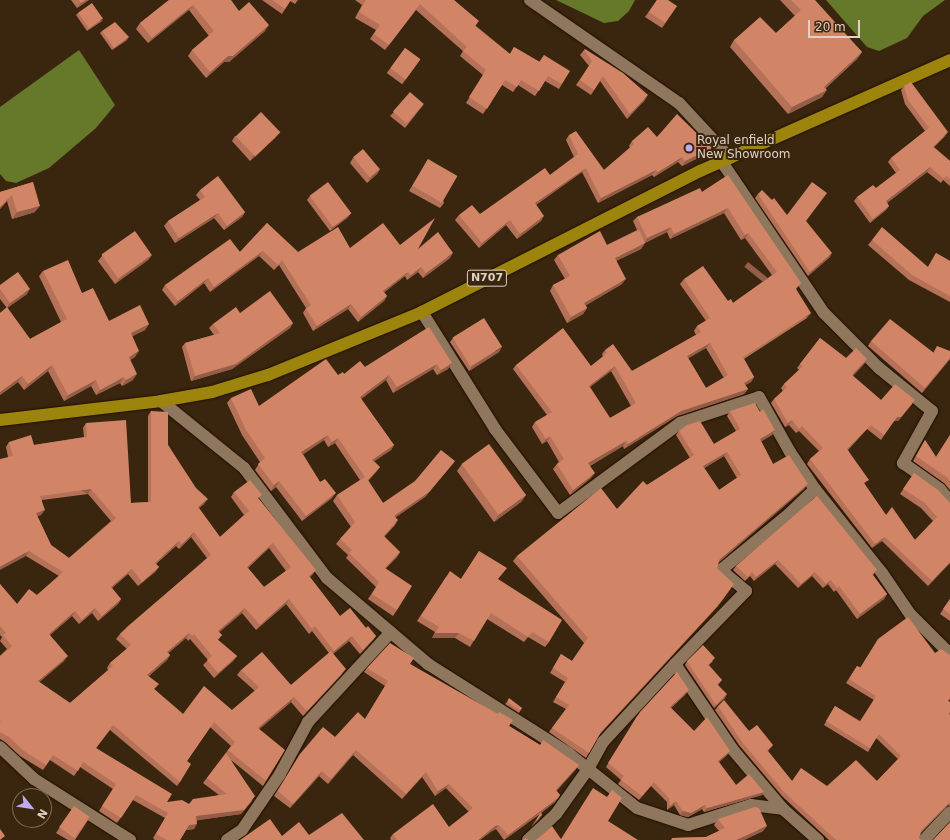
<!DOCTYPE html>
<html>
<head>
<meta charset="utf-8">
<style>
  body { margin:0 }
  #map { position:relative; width:950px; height:840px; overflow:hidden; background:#3a260e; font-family:"DejaVu Sans",sans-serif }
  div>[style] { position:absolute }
  .water>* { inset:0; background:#66782a }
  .roads { filter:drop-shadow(0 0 1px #210e00) drop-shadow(0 0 1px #210e00) }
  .minor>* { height:12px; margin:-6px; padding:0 6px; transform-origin:6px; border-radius:6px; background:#8f775e }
  .highway>* { height:12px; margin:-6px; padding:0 6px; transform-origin:6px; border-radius:6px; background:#9d840c }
  .wall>* { inset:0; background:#b57258; transform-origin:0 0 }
  .shaded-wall>* { inset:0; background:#935d47; transform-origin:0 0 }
  .building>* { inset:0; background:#d28566; transform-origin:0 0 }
  .dots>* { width:11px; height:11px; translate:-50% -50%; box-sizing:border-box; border:2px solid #3a260e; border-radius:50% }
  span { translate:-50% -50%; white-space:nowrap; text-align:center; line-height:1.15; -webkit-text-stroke:4px #3a260e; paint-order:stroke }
  .shield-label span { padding:1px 3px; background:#3a260e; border:1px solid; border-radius:3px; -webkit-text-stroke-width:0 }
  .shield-label { font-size:11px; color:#dfd2c4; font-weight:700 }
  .poi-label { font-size:12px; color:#dfd2c4 }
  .left { translate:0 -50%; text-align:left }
  .north { position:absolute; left:12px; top:788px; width:40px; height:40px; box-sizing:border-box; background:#3a260e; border:1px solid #7c6b57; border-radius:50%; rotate:120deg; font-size:11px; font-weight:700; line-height:16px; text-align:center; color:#dfd2c4 }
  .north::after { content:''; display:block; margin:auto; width:14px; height:18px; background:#c1a8f3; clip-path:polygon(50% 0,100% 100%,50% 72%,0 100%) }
  .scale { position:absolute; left:808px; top:20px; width:52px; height:18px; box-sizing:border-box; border:2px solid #dfd2c4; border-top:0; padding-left:5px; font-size:12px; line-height:14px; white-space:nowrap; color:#dfd2c4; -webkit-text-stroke:3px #3a260e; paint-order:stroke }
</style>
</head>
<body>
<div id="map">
  <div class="water">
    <div style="clip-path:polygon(556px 0,635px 0,629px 11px,618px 21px,604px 23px)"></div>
    <div style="clip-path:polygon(826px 0,945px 0,923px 16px,907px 38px,879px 51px,867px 47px)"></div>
    <div style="clip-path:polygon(79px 50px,115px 105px,96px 128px,49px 168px,16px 183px,6px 181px,0 174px,0 107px)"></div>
  </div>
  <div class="roads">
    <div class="minor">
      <div style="left:530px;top:0;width:181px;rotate:34.7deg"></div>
      <div style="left:679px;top:103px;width:75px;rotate:47.2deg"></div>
      <div style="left:722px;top:162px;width:182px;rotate:56deg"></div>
      <div style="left:824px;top:313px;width:78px;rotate:45deg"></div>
      <div style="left:879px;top:368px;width:68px;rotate:39.1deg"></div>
      <div style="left:932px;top:411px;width:60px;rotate:119.1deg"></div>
      <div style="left:903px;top:463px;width:45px;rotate:35.1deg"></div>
      <div style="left:940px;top:489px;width:16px;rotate:50deg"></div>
      <div style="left:422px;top:312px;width:138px;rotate:58deg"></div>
      <div style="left:495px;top:429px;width:105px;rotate:53.1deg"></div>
      <div style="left:558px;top:513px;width:152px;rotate:-36.4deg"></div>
      <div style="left:680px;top:423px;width:83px;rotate:-18.2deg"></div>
      <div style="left:759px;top:397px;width:63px;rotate:60.6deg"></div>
      <div style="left:790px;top:452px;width:45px;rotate:56deg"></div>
      <div style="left:161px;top:401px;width:107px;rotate:38.9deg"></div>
      <div style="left:244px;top:468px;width:138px;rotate:53deg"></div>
      <div style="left:327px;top:578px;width:133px;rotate:40.4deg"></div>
      <div style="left:428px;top:664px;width:166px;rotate:32.4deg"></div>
      <div style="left:568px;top:753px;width:88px;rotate:38.6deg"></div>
      <div style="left:637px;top:808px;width:54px;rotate:18.4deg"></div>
      <div style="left:688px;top:825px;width:66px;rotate:-17.6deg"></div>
      <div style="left:751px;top:805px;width:32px;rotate:7deg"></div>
      <div style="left:783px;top:809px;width:47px;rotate:41.5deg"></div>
      <div style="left:675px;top:664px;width:102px;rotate:-45.8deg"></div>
      <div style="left:746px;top:591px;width:33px;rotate:-140deg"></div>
      <div style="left:721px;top:570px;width:88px;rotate:-39.5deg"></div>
      <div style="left:789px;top:514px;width:36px;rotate:-44deg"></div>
      <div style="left:815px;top:489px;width:107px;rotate:51.4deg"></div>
      <div style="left:882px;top:573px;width:50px;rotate:55.7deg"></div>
      <div style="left:910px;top:614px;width:57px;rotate:45deg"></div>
      <div style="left:0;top:747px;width:47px;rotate:43.3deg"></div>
      <div style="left:34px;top:779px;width:114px;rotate:32.4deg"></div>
      <div style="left:227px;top:840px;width:18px;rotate:-34deg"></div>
      <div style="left:242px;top:830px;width:68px;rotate:-55.8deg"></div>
      <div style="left:280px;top:774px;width:59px;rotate:-61.7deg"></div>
      <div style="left:308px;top:722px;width:122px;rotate:-47.3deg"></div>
      <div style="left:528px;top:840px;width:38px;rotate:-43deg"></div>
      <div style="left:556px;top:814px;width:55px;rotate:-54.6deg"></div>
      <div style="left:588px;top:769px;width:31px;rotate:-61deg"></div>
      <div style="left:603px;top:742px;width:106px;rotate:-47.3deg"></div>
      <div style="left:675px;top:664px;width:104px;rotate:56deg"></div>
      <div style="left:733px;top:750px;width:77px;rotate:49.7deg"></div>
      <div style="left:924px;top:840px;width:38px;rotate:-47deg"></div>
    </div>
    <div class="highway">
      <div style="left:0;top:420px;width:162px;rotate:-6.7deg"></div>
      <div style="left:161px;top:401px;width:52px;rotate:-10deg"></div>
      <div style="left:212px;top:392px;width:59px;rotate:-16.9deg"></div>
      <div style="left:268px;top:375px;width:166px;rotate:-22.2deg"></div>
      <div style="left:422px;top:312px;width:312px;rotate:-26.9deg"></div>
      <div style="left:700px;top:171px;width:274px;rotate:-23.9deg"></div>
    </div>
  </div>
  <div class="wall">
    <div style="clip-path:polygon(71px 0,89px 0,77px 8px)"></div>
    <div style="clip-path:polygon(169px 0,239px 11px,265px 31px,229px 62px,224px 62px,206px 78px,188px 56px,192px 50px,209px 36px,189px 10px,148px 43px,136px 29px,140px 23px)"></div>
    <div style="clip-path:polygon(262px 0,298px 0,295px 4px,290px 1px,282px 14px)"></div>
    <div style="clip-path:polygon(355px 0,454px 0,476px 26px,510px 54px,514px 47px,539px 62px,544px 55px,562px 84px,559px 89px,545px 81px,535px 96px,518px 85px,513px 92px,502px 85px,483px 114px,466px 103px,483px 75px,460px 56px,463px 51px,416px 10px,385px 50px,370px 39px,376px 30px,355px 18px,362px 5px)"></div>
    <div style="clip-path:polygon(657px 0,677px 6px,662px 28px,645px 17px)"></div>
    <div style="clip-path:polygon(780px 0,812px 0,862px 52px,857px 59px,826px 88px,822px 97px,788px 114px,730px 47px,734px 40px,776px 33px,795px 16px)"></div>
    <div style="clip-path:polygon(78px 13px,102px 21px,87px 31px,76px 15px)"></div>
    <div style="clip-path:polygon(102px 31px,127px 40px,112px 50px,100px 33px)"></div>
    <div style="left:405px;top:48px;width:19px;height:31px;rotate:36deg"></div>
    <div style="clip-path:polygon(584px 50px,645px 100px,627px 119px,600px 81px,591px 95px,576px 85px,589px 66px,580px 55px)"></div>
    <div style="clip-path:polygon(904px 86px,945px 136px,934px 147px,950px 161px,950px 186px,943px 180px,941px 183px,927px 172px,887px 203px,889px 206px,886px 210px,870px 223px,854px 201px,857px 197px,876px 188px,896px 173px,888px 162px,891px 158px,925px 131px,905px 104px,901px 90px)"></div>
    <div style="clip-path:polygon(424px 104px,405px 128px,390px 116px,394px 112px)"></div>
    <div style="clip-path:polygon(569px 135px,604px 170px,630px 148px,629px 146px,632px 141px,657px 137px,712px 148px,708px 153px,682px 166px,678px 162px,654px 177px,652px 175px,598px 203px,582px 172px,536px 205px,541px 221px,517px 239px,506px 225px,479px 248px,455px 220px,459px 215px,480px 214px,550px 175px,574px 157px,566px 140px)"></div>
    <div style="clip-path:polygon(235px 136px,276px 137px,250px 161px,232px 141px)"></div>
    <div style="clip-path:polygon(353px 158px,380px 169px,377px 174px,367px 183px,350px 163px)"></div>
    <div style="clip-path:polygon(428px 159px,444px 203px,440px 208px,409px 191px)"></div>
    <div style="clip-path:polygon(evenodd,728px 175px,796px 289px,807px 318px,744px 359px,754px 377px,751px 382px,745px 385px,748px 389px,744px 394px,677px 416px,624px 449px,623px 446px,590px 466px,591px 478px,570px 495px,553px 469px,557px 464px,559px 462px,547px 441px,542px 444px,532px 427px,535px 422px,547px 415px,513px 369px,516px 365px,591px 366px,603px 357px,602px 354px,605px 350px,632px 371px,696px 335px,694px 331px,697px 326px,706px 321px,680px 284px,684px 279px,728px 301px,733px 303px,772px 275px,745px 238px,741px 240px,724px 213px,670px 239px,667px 232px,645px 243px,641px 249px,616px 261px,622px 284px,586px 305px,587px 308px,583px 314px,567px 323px,550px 291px,553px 285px,565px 279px,554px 260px,558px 255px,607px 245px,637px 230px,633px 221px,637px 217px,702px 192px,728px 175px,706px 348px,724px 378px,706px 388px,688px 358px,706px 348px,728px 175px,611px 371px,631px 406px,610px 418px,590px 387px,611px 371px)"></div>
    <div style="clip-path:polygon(33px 182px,35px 212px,12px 219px,7px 201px,0 209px,0 192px)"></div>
    <div style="clip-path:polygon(200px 190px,245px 212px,242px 217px,224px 230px,214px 218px,175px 243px,164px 226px,168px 221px,200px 200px,196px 195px)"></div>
    <div style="clip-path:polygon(758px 194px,787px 215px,806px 221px,830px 257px,808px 276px,755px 198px)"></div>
    <div style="clip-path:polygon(310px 196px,351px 213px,347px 218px,330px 231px,307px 200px)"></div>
    <div style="clip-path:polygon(267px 223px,298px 252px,350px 248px,400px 245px,418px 249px,450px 258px,423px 278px,418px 272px,407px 280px,405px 276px,384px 292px,387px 296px,384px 301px,358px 322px,348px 309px,313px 331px,303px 313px,306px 308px,279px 265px,274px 270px,259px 256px,210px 292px,204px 283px,175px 306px,162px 290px,165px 285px,240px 252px)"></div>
    <div style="clip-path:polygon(872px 240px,928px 267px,936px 253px,950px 261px,950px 302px,909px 280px,868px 245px)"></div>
    <div style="clip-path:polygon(152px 255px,148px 260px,115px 284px,98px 261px,102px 256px)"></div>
    <div style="clip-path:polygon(43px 271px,82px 293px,109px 321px,149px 324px,145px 330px,132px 336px,135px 357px,130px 360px,133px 380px,122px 386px,120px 383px,96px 395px,91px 386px,64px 401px,48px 371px,24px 390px,18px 382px,0 395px,0 313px,7px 308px,0 299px,0 285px,27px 294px,7px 308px,30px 339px,61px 322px,39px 276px)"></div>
    <div style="clip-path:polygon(240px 313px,293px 323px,290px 328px,232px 369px,191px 381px,182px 347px,185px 343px,214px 335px,209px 328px,213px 324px)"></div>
    <div style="clip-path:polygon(429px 327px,452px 363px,448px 369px,437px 375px,433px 369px,393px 393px,386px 380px,361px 399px,394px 445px,391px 450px,374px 461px,380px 467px,376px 472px,368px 481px,383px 503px,455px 461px,425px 497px,396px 517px,395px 525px,384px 537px,400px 552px,397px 557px,386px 568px,397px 610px,393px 616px,368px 599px,376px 587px,346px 558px,348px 555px,336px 544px,340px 539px,351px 527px,333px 501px,337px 495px,360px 480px,335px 443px,328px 447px,324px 440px,303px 454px,320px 482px,332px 498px,302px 521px,276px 487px,271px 491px,255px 470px,260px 462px,242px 435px,227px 403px,231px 398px,259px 406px,338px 375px,344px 374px,365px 367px)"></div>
    <div style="clip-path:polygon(453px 338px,499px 352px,469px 371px,450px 342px)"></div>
    <div style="clip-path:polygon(820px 338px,846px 358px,867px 359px,864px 364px,853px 376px,881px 400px,912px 404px,898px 421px,894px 421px,881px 440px,867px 429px,848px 450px,865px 485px,886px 515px,915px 540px,933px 521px,921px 508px,900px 494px,914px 473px,950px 503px,950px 563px,928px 586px,882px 541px,872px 548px,807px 464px,810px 459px,819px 451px,799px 431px,796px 433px,789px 425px,785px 427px,771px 403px,774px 399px,783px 391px,781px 388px,784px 384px,799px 370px,797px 368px)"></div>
    <div style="clip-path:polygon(871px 341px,933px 353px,937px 346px,950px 359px,922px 393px,868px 346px)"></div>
    <div style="clip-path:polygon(evenodd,151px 411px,168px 445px,204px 504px,199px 508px,220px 537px,244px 515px,231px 497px,234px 492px,259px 499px,316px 570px,312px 575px,310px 577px,340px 616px,366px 628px,376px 636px,373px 640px,360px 654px,349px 641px,333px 654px,342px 674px,303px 716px,291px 702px,259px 729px,266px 781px,263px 786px,231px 760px,252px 801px,241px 814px,197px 820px,194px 829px,186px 830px,180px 840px,155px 840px,153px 838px,165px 818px,133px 800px,117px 823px,99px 811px,113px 789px,80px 767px,74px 776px,50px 760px,43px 770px,20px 756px,5px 742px,0 739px,0 656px,7px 649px,0 641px,2px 637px,0 635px,0 584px,17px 604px,37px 595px,59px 576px,26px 556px,8px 457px,6px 447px,9px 442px,34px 445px,84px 437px,83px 428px,86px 423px,131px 503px,148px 502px,148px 416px,151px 411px,88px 494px,111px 521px,69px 558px,51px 545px,37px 516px,41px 515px,42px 500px,88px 494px,151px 411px,191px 537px,207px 558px,120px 634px,116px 639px,127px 649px,110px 663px,107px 668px,108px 670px,70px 703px,39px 682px,64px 661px,50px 635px,72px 616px,79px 624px,92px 613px,98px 621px,118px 604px,121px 599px,112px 588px,128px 574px,138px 586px,155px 572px,159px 567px,156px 564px,176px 546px,179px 549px,191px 537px,151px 411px,269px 548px,286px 571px,264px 587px,248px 568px,269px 548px,151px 411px,286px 604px,309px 634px,312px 631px,329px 653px,291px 685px,241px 670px,237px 675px,255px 691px,232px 710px,183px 714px,154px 689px,149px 676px,167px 660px,170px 655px,168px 653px,186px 638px,188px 641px,190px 639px,208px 660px,203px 665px,214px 678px,233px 661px,237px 656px,218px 640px,222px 635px,219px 632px,242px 613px,256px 630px,286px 604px,151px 411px,210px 727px,231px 746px,203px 783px,219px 795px,189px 804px,167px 802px,96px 748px,110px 730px,177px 786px,180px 782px,187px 761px,210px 727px)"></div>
    <div style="clip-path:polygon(evenodd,730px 411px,760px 412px,775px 430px,772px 435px,761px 441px,773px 464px,805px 488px,719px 562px,717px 568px,718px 606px,599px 735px,586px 758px,549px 732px,566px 709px,553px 702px,565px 682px,550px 673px,561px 654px,572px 661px,584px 643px,513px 561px,517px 556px,617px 509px,647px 485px,690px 458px,676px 435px,679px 431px,714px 444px,736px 431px,727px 416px,730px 411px,724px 456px,737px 478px,719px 490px,704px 468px,724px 456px)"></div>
    <div style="clip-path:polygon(950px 435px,950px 490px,944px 483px,913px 461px,925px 440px,936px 457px)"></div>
    <div style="clip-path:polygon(462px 464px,526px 495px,521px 502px,494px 522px,457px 471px)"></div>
    <div style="clip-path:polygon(817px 496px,877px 570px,873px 575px,887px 594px,884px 599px,857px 619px,836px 590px,834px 592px,828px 584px,823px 588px,812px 576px,798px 588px,775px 564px,754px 581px,750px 576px,745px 581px,733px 570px,736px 566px)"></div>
    <div style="clip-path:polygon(479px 551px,498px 579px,549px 642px,545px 647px,528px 637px,524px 642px,487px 619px,470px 647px,455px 638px,432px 638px,435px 632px,417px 621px,446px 577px,461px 579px)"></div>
    <div style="clip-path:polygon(950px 599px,950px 621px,940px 614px)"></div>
    <div style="clip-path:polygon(687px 661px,713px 661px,709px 665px,722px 680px,718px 685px,725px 698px,714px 708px,685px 665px)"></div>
    <div style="clip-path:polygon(410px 664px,509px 726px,540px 745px,579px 765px,576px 769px,556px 791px,560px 795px,555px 802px,541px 813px,539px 819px,531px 827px,540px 814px,504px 840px,496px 829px,492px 831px,480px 840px,391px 840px,390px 838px,393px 834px,449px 827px,469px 812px,446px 788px,435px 796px,422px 777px,402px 799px,353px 755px,328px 784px,319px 776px,290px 808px,274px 796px,300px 754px,335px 737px,365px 719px,385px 686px,364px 672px,367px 668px)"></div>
    <div style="clip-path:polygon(857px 666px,860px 667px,950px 702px,950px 713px,949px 714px,950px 715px,950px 806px,948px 805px,921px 833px,919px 838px,921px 840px,829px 840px,782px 796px,739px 745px,715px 710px,718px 706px,749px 731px,773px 745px,768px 751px,792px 781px,827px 786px,877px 781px,898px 759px,876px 738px,868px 752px,824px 725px,835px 706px,860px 721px,874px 700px,846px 683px)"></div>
    <div style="clip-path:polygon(686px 694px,671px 708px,694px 731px,730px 751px,727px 755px,719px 762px,736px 785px,764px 792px,762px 795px,704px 812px,702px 809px,688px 817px,680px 815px,674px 805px,667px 810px,667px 802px,651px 786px,639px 800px,618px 784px,621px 780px,606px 767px,637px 716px)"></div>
    <div style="clip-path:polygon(507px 702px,522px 708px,519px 713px,505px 704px)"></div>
    <div style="clip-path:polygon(74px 806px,90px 817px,75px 840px,68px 840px,56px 833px)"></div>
    <div style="clip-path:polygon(718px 819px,763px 831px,744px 840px,671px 840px,672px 838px,706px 837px,719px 831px,714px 825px)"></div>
  </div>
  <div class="shaded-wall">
    <div style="clip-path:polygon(86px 0,89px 0,77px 8px,81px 3px)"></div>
    <div style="clip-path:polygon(193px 5px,189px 10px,148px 43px,152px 38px)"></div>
    <div style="clip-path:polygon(103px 19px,102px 21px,87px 31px,89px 29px)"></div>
    <div style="clip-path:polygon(269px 25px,265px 31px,229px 62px,224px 62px,206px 78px,210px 72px,228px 56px)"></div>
    <div style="clip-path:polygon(129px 37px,127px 40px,112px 50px,114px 48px)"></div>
    <div style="clip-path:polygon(862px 52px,857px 59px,820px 93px,827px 90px,822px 97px,788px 114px,792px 107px,824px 87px)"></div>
    <div style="clip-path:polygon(648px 95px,645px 100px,627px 119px,630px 114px)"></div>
    <div style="clip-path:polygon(280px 132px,276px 137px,250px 161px,253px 156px)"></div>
    <div style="clip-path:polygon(948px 132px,945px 136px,930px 151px,933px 147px)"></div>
    <div style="clip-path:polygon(712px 148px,708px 153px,682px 166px,685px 161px)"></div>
    <div style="clip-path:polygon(682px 157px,678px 162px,654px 177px,658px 172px)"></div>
    <div style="clip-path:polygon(930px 167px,927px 172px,883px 206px,886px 201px)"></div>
    <div style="clip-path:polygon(586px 168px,582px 172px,531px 208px,535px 203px)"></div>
    <div style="clip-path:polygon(380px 169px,377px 174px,367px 183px,370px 178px)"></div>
    <div style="clip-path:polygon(656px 170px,652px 175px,598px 203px,601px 198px)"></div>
    <div style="clip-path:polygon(12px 195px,7px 201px,0 209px,0 207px)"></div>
    <div style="clip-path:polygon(40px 206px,35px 212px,12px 219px,17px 212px)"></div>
    <div style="clip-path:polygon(889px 206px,886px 210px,870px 223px,873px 219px)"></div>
    <div style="clip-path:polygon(728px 208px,724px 213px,670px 239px,674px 234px)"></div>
    <div style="clip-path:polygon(245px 212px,242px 217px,224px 230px,227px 226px)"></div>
    <div style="clip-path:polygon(218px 213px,214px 218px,175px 243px,179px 238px)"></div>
    <div style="clip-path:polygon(351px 213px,347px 218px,330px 231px,333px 226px)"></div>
    <div style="clip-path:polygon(544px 216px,541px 221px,517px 239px,520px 234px)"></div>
    <div style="clip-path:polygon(510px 220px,506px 225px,479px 248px,482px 243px)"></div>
    <div style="clip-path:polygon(671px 227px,667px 232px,644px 243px,647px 238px)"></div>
    <div style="clip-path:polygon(748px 233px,745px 238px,741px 240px,745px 235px)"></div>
    <div style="clip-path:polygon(645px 243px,641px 249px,611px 263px,615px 258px)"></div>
    <div style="clip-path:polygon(263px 251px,259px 256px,210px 292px,214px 287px)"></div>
    <div style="clip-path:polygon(453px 253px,450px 258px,423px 278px,426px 273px)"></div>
    <div style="clip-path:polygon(832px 253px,830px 257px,808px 276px,810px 272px)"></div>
    <div style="clip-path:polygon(152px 255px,148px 260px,115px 284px,119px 279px)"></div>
    <div style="clip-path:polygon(421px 267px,418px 272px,407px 280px,411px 275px)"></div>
    <div style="clip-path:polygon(408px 272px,405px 276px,380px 296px,383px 291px)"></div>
    <div style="clip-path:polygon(208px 278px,204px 283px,175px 306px,178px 301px)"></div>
    <div style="clip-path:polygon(626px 279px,622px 284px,580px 309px,584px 303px)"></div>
    <div style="clip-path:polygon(30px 289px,27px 294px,7px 308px,10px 303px)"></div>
    <div style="clip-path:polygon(387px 296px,384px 301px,358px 322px,361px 317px)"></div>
    <div style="clip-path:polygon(351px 304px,348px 309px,313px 331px,317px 326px)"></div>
    <div style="clip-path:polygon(587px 308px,583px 314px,567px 323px,571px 317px)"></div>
    <div style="left:811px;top:313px;width:6px;height:81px;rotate:129deg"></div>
    <div style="clip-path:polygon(293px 323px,290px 328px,232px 369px,191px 381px,195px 376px)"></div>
    <div style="clip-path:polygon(149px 324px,145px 330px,127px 339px,131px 333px)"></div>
    <div style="clip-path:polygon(710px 343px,706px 348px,684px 361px,687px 356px)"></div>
    <div style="clip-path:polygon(502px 347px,499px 352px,469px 371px,472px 366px)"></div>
    <div style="clip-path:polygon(139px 351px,135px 357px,125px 362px,129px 357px)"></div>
    <div style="clip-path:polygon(950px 358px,950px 359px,922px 393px,925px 388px)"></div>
    <div style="clip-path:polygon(867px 359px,864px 364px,849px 380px,852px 375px)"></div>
    <div style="clip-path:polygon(452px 363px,448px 369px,437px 375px,441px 370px)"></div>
    <div style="clip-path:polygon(437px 364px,433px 369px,393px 393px,397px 387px)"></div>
    <div style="clip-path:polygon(52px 365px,48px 371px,24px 390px,28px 384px)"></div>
    <div style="clip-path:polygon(615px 366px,611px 371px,585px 390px,589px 386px)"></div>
    <div style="clip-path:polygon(137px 374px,133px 380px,122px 386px,126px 380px)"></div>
    <div style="clip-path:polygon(389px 375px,386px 380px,356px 403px,360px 397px)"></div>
    <div style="clip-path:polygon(22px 376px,18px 382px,0 395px,0 392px)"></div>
    <div style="clip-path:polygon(124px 377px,120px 383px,96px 395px,100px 390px)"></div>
    <div style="clip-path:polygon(754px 377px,751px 382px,741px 387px,744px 383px)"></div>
    <div style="clip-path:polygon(96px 380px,91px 386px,64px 401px,68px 395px)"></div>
    <div style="clip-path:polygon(748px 389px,744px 394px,677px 416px,624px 449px,628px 444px,681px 411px)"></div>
    <div style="clip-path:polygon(915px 400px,898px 421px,894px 421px,897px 417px)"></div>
    <div style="clip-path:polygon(792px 420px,789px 425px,785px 427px,788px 423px)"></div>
    <div style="clip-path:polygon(871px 425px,867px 429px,844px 453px,847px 449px)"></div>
    <div style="clip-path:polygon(775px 430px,772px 435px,757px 444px,760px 439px)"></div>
    <div style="clip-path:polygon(328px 435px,324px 440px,298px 458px,301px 452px)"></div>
    <div style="clip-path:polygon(550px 436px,547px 441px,542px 444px,546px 439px)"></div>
    <div style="clip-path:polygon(338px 438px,335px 443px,328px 447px,332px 442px)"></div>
    <div style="clip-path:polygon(626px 441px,623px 446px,585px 468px,588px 463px)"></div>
    <div style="clip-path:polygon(394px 445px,391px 450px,369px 465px,372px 460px)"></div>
    <div style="clip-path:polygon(727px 452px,724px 456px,700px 471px,703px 466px)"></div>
    <div style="clip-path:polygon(455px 461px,425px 497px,390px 521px,394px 516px)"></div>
    <div style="clip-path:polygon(380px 467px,376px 472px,364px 485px,368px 480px)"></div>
    <div style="clip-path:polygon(595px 473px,591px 478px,570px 495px,573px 490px)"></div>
    <div style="clip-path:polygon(279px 481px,276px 487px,271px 491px,274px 485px)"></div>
    <div style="clip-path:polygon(808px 484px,805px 488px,716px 565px,719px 560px)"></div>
    <div style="left:91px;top:489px;width:6px;height:51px;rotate:121deg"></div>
    <div style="clip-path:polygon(336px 493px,332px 498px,302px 521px,306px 516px)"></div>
    <div style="clip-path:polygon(526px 495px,521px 502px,494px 522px,499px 514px)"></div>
    <div style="clip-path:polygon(208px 499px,204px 504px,194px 511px,198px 507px)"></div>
    <div style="clip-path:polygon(45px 510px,41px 515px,32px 518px,36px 513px)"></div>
    <div style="clip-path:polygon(398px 520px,395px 525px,380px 541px,384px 536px)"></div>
    <div style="clip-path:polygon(194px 532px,191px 537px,179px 549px,182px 544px)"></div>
    <div style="clip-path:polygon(885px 537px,882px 541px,872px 548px,875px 544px)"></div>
    <div style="clip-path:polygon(179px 541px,176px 546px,151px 567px,155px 563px)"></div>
    <div style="clip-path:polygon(273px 543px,269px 548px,243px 572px,247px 567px)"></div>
    <div style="clip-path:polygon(29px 551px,26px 556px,0 570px,0 567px)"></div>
    <div style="clip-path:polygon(400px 552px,397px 557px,381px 573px,385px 568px)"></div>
    <div style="clip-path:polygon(778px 560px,775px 564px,754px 581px,756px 577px)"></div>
    <div style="clip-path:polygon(950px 562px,950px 563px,928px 586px,932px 581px)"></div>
    <div style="clip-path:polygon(159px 567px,155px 572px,138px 586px,142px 582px)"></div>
    <div style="clip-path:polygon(132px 569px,128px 574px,107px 592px,111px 587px)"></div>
    <div style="clip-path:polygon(316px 570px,312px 575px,306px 580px,309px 576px)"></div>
    <div style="clip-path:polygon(815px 572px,812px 576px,798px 588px,801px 584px)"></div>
    <div style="clip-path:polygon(831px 580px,828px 584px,823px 588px,826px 584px)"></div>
    <div style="clip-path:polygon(887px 594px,884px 599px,857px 619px,860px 614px)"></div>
    <div style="clip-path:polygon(121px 599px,118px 604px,98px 621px,102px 616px)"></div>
    <div style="clip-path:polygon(289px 599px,286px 604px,256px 630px,260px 625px)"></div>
    <div style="clip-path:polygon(721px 602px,718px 606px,597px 737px,601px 732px)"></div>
    <div style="clip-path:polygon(95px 608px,92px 613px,79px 624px,82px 620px)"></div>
    <div style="clip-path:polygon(245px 608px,242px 613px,215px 636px,218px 631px)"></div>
    <div style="clip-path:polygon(75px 611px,72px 616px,45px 639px,49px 634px)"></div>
    <div style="clip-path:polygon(189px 633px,186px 638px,164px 657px,167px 652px)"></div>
    <div style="clip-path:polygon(435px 633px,459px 633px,455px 638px,432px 638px)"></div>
    <div style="clip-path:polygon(352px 636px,349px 641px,331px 655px,334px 651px)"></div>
    <div style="clip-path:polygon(376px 636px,373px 640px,360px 654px,363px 650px)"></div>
    <div style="clip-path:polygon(170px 655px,167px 660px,144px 680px,147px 675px)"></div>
    <div style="clip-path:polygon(68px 656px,64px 661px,35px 686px,38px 681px)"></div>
    <div style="clip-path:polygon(237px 656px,233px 661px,214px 678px,218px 673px)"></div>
    <div style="clip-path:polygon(346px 669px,342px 674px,303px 716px,307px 711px)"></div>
    <div style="clip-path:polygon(689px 690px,686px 694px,667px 711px,670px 707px)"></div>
    <div style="clip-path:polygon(727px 694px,725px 698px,714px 708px,716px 705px)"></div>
    <div style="clip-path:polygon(294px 697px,291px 702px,255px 733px,258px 728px)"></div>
    <div style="clip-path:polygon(356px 750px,353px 755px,328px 784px,331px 779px)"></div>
    <div style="clip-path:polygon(730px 751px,727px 755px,716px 765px,718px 761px)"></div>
    <div style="clip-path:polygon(579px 765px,576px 769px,553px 795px,556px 790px)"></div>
    <div style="clip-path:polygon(322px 771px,319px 776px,290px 808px,293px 804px)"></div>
    <div style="clip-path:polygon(426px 772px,422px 777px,402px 799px,406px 794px)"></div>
    <div style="clip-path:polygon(449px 784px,446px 788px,435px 796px,438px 791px)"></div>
    <div style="clip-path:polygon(764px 792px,762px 795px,704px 812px,707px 808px)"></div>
    <div style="clip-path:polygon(255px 796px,241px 814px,193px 821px,196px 816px)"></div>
    <div style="clip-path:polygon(558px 798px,555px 802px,504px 840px,508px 835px)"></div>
    <div style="clip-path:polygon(676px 801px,674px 805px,667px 810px,670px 806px)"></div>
    <div style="clip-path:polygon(950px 802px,948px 805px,918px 835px,921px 831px)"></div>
    <div style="clip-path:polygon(705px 805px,702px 809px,688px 817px,680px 815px,683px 811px)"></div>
    <div style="clip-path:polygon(542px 815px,539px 819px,531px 827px,535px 822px)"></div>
    <div style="clip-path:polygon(197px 824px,194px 829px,186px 830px,189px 825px)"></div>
    <div style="clip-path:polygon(499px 825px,496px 829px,492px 831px,480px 840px,478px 840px,495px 826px)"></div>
    <div style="clip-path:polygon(767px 826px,763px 831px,744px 840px,736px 840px)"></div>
  </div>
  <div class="building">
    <div style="clip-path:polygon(79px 0,86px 0,81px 3px)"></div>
    <div style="clip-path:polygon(169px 0,231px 0,239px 11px,249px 2px,269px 25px,233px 56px,228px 56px,210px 72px,192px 50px,214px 31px,193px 5px,152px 38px,140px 23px)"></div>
    <div style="clip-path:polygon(272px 0,291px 0,285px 9px)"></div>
    <div style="clip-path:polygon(366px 0,454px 0,479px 21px,475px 26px,510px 54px,514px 47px,540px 62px,544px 55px,570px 71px,562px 84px,548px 76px,539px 91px,521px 80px,517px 87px,505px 80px,487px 109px,469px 97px,486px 70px,463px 51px,467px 47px,420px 4px,389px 45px,374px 34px,380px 25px,359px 12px)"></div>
    <div style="clip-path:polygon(657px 0,668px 0,677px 6px,665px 23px,649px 12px)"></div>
    <div style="clip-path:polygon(791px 0,815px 0,862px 52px,824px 87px,827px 90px,792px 107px,734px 40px,760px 17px,776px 33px,801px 10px)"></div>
    <div style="left:92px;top:3px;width:19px;height:17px;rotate:55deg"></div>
    <div style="clip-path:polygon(115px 22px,129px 37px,114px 48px,102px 31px)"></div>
    <div style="left:405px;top:48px;width:19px;height:25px;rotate:36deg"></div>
    <div style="clip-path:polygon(585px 49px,623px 73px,648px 95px,630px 114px,603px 76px,594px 90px,580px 80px,592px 61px,584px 50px)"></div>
    <div style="clip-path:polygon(911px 82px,948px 132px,933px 147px,950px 161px,950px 179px,946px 176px,944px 179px,930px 167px,886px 201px,889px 206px,873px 219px,857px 197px,873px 185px,876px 188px,900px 170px,891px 158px,929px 128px,908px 100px,904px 86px)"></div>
    <div style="left:410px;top:92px;width:18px;height:26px;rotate:41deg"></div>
    <div style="left:261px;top:112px;width:28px;height:35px;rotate:46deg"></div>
    <div style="clip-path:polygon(677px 114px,712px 148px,685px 161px,682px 157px,658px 172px,656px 170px,601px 198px,586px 168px,535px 203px,544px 216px,520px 234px,510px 220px,482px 243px,459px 215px,472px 205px,480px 214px,545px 168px,550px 175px,578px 154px,569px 135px,576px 131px,604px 170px,634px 144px,632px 141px,648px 127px,657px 137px)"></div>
    <div style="left:363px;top:149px;width:26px;height:13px;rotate:50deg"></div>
    <div style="left:428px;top:159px;width:34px;height:31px;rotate:30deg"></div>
    <div style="clip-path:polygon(evenodd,728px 175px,801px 283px,796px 289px,811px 313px,743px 357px,754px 377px,744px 383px,748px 389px,681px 411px,628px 444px,626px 441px,588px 463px,595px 473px,573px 490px,557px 464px,564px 459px,550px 436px,546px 439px,535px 422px,552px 412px,516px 365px,563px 328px,591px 366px,607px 353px,605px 350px,613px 344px,632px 371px,701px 332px,697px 326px,710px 318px,684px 279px,703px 266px,728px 301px,731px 299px,733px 303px,777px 272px,748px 233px,745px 235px,728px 208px,674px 234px,671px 227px,647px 238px,637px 217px,700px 188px,702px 192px,728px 175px,710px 343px,728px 375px,706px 388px,687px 356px,710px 343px,728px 175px,615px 366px,636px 403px,610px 418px,589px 386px,615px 366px)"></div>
    <div style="clip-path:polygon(218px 176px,245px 212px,227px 226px,218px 213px,179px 238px,168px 221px,205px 197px,200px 190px)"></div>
    <div style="clip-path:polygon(33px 182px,40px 206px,17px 212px,12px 195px,0 207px,0 192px)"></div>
    <div style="left:328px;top:182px;width:39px;height:23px;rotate:53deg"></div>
    <div style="clip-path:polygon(812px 182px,827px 193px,806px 221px,832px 253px,810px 272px,758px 194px,762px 190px,772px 200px,774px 198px,787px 215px)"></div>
    <div style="clip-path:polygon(435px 218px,418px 249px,438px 232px,453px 253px,426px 273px,421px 267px,411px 275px,408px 272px,383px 291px,387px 296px,361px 317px,351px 304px,317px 326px,306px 309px,311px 305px,282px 260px,278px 265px,263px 251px,214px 287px,208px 278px,178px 301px,165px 285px,230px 239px,240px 252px,267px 223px,298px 252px,338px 227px,350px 248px,383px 223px,400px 245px)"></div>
    <div style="clip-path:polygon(882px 227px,928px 267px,936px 253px,950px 261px,950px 296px,912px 275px,872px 240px)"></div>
    <div style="clip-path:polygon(639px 230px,645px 243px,615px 258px,626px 279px,584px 303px,587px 308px,571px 317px,553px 285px,570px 276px,558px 255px,600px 231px,607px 245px)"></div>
    <div style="left:135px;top:231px;width:29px;height:41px;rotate:55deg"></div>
    <div style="clip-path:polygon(68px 260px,82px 293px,93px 288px,109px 321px,140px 305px,149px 324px,131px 333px,139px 351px,129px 357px,137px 374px,126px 380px,124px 377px,100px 390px,96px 380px,68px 395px,52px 365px,28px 384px,22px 376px,0 392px,0 313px,7px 307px,30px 339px,67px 319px,43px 271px)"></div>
    <div style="clip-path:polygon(18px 272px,30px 289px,10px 303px,0 289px,0 285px)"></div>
    <div style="clip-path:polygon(270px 291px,293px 323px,236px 364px,195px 376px,185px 343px,220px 333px,213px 324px,236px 307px,240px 313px)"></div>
    <div style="left:484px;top:318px;width:34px;height:37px;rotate:58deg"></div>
    <div style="clip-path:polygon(890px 319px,934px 353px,937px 346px,950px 351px,950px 358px,925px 388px,871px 341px)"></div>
    <div style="clip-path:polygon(429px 327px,452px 363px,441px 370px,437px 364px,397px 387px,389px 375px,360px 397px,394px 445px,372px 460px,380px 467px,368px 480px,383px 503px,415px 481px,441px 450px,455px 461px,429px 492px,394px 516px,398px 520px,384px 536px,400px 552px,385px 568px,412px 586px,397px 610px,372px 594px,379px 582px,349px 553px,352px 550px,340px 539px,355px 522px,337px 495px,365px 477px,338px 438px,332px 442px,328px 435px,301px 452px,320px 482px,325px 479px,336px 493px,306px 516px,279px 481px,274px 485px,258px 464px,265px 458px,246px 430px,231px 398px,251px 389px,259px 406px,326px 359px,338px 375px,343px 372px,344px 374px,360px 361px,365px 367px)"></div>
    <div style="clip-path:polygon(820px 338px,846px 358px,856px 348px,867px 359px,852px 375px,881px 400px,895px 384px,915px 400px,901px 417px,897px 417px,884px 435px,871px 425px,847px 449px,869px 480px,864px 483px,886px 515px,892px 507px,915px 540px,937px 517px,925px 503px,903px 489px,914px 473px,938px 490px,950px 503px,950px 562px,932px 581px,885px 537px,875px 544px,810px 459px,823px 448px,802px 426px,799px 429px,792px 420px,788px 423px,774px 399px,787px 387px,784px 384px,803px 366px,800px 364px)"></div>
    <div style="clip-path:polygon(evenodd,755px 403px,760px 412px,763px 409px,775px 430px,760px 439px,773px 464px,789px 455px,808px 484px,719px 560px,717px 568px,734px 584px,721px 602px,601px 732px,589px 753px,552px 728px,569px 705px,556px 697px,568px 678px,553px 668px,561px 654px,572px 661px,588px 638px,517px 556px,601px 488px,617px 509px,643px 481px,647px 485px,694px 455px,679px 431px,687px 425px,700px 421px,714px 444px,740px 429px,730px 411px,755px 403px,727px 452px,741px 475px,719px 490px,703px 466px,727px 452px)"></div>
    <div style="clip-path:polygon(evenodd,151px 411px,168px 412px,168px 445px,196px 488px,208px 499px,198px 507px,220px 537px,249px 511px,234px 492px,250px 480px,262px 495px,258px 498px,316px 570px,309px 576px,340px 616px,350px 608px,366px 628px,368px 626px,376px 636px,363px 650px,352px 636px,334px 651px,315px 626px,312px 629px,289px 599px,260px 625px,245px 608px,218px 631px,222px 635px,217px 639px,237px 656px,218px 673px,207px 660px,212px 656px,194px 634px,192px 636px,189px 633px,167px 652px,170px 655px,147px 675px,159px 684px,154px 689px,183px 714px,204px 686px,232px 710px,259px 687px,241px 670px,262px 652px,291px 685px,331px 651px,346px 669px,307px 711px,294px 697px,258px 728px,285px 750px,266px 781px,228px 750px,235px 742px,214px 722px,187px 761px,191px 764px,180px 782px,113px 725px,96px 748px,172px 794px,167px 802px,182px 800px,189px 804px,193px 799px,227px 794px,207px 778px,226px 753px,255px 796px,244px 810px,196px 816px,197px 824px,189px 825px,180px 840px,167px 840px,156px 834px,168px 813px,136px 795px,121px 818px,102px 806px,116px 784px,83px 762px,78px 771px,53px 755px,46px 765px,24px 751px,9px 737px,0 732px,0 723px,1px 722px,0 721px,0 656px,12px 646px,3px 635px,6px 633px,0 626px,0 584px,17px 604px,29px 589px,37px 595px,63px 572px,29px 551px,0 567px,0 459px,13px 456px,9px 442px,31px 435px,34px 445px,87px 437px,86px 423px,126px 420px,131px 503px,151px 502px,151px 411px,91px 489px,116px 518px,69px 558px,51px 545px,36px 513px,45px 510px,40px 496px,91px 489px,151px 411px,194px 532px,211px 555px,127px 627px,120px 634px,131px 645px,110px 663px,113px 666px,70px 703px,38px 681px,68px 656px,49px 634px,75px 611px,82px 620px,95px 608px,102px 616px,121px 599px,111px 587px,132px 569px,142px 582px,159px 567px,155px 563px,179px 541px,182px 544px,194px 532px,151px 411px,273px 543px,291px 567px,264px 587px,247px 567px,273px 543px)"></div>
    <div style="clip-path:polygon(950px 435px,950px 481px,948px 478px,916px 456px,925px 440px,936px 457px)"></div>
    <div style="left:489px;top:444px;width:63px;height:34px;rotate:54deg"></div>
    <div style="clip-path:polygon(817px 496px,877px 570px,872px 574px,887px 594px,860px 614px,839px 586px,837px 588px,831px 580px,826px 584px,815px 572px,801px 584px,778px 560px,756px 577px,752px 572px,748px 577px,736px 566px)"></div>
    <div style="clip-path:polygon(479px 551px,507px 568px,498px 579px,562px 620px,549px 642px,532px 632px,528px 637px,491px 613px,474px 641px,459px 633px,435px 633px,439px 627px,421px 616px,450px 571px,461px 579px)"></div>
    <div style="clip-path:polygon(950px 599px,950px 614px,943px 609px)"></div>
    <div style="clip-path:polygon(908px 617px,935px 653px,941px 649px,950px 655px,950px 699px,948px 701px,950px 702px,950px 712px,949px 714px,950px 715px,950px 802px,921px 831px,919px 838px,921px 840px,836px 840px,784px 792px,742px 742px,718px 706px,724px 700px,749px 731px,757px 725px,773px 745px,767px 750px,792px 781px,801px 768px,827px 786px,856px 760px,877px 781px,901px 756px,879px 734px,870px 748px,826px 721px,835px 706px,860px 722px,876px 696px,849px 679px,857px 666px,860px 668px,878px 639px)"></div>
    <div style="clip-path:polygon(390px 643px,414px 658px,410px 664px,498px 714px,499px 712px,513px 720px,509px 726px,540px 745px,543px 740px,579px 765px,556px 790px,560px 795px,558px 798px,508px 835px,499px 825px,495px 826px,478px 840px,397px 840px,393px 834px,433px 804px,449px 827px,473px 808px,449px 784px,438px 791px,426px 772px,406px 794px,356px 750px,331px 779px,322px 771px,293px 804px,278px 791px,300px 754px,323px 727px,335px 737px,358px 712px,365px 719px,388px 681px,367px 668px)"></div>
    <div style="clip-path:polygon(703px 645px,715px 658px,708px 665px,722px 680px,717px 684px,727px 694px,716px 705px,687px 661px)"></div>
    <div style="clip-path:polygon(677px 672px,689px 690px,670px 707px,694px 731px,707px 717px,730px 751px,718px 761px,736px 785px,749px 774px,764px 792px,707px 808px,705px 805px,691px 813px,683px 811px,676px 801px,670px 806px,669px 798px,654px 782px,642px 796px,621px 780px,624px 776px,608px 763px,640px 712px)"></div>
    <div style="clip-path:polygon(509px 698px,522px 708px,520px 710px,507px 702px)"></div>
    <div style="clip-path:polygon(593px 788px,607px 797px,612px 790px,622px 798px,608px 821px,638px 840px,536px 840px,552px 826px,561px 839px)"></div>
    <div style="left:74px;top:806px;width:19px;height:26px;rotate:35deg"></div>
    <div style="clip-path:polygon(755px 807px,759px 808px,767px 826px,736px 840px,672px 840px,672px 838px,706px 837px,725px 828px,718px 819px)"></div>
    <div style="clip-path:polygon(541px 812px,542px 815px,535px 822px)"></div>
    <div style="clip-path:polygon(342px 813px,364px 840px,240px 840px,270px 819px,282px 836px,299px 822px,309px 835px)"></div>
    <div style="clip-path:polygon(950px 822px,950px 840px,933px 840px)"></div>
    <div style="clip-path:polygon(0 829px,5px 836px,0 840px)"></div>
    <div style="clip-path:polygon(525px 838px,529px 840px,523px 840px)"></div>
  </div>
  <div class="dots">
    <div style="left:689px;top:148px;background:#c1a8f3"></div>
  </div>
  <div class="shield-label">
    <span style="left:487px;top:278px">N707</span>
  </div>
  <div class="poi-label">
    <span class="left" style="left:697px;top:148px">Royal enfield<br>New Showroom</span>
  </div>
  <div class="north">N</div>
  <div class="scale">20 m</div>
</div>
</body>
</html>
